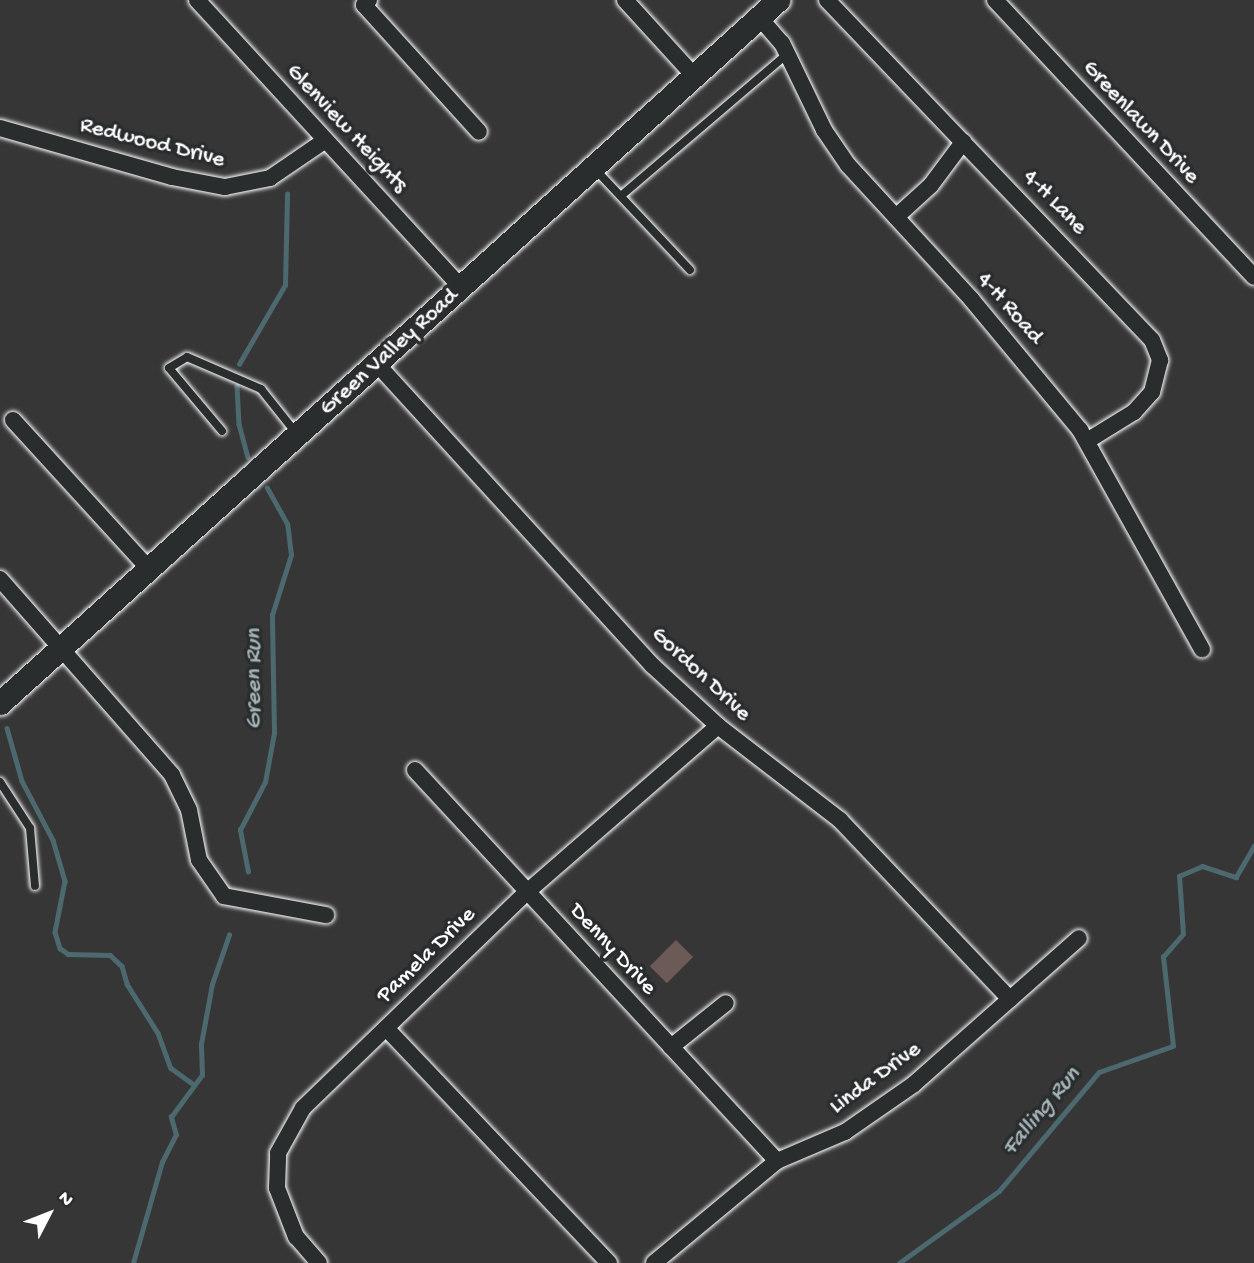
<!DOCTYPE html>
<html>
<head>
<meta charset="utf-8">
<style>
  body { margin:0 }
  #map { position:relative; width:1254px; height:1263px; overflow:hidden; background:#373636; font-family:"Gochi Hand",sans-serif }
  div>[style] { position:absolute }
  .stream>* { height:4.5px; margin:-2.25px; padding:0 2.25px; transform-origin:2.25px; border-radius:2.25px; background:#4c6970 }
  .building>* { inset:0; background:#6c5a56; transform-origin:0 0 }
  .roads { filter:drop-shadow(0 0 2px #fff) drop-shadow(0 0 2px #fff) }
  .lane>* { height:8px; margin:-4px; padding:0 4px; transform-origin:4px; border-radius:4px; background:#2a2d2e }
  .street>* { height:16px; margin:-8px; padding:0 8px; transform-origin:8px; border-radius:8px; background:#2a2d2e }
  .secondary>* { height:23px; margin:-11.5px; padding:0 11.5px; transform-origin:11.5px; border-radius:11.5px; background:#2a2d2e }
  span { translate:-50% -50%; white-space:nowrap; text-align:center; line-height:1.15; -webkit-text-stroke:7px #2a2d2e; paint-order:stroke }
  .street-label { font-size:23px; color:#fff }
  .water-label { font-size:24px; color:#a6b4b8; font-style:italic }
  .north { position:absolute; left:14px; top:1179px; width:70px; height:70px; -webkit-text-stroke:5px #2a2d2e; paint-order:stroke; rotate:48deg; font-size:19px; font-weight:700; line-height:28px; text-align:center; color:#fff }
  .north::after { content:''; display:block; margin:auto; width:24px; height:32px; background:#fff; clip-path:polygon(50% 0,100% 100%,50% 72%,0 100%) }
</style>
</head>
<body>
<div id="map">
  <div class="stream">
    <div style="left:239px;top:364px;width:91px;rotate:-59.8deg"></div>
    <div style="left:285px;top:285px;width:91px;rotate:-88.7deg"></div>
    <div style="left:237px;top:386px;width:38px;rotate:87deg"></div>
    <div style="left:239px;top:424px;width:34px;rotate:75deg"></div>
    <div style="left:7px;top:728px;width:55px;rotate:74.2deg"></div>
    <div style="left:22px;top:781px;width:67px;rotate:62.3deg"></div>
    <div style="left:53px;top:840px;width:43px;rotate:73.7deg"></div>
    <div style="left:65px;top:881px;width:52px;rotate:101.1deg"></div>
    <div style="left:55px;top:932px;width:17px;rotate:73deg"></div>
    <div style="left:60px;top:948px;width:10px;rotate:37deg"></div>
    <div style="left:68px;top:954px;width:42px;rotate:1.4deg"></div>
    <div style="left:110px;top:955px;width:16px;rotate:43deg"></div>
    <div style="left:122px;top:966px;width:19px;rotate:74deg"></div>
    <div style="left:127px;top:984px;width:58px;rotate:57.7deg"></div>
    <div style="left:158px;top:1033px;width:37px;rotate:70deg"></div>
    <div style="left:171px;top:1068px;width:29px;rotate:36deg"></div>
    <div style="left:248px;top:872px;width:43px;rotate:-100.8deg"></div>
    <div style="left:240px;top:830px;width:54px;rotate:-62.5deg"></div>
    <div style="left:265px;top:782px;width:50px;rotate:-79.6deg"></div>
    <div style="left:274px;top:733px;width:118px;rotate:-91deg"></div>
    <div style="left:272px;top:615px;width:63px;rotate:-72.4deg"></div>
    <div style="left:291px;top:555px;width:31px;rotate:-97deg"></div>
    <div style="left:287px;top:524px;width:41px;rotate:-119.1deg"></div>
    <div style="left:133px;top:1263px;width:105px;rotate:-74deg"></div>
    <div style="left:162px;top:1162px;width:30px;rotate:-63deg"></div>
    <div style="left:176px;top:1135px;width:19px;rotate:-106deg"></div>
    <div style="left:171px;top:1117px;width:52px;rotate:-53.6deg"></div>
    <div style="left:202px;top:1075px;width:31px;rotate:-92deg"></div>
    <div style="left:201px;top:1044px;width:61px;rotate:-79.6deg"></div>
    <div style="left:212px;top:984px;width:52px;rotate:-70.9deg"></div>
    <div style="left:899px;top:1263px;width:123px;rotate:-35.8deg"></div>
    <div style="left:999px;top:1191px;width:155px;rotate:-50deg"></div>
    <div style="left:1099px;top:1072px;width:78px;rotate:-19.4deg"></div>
    <div style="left:1173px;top:1046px;width:90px;rotate:-96.4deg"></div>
    <div style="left:1163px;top:957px;width:30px;rotate:-49deg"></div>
    <div style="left:1183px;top:934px;width:58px;rotate:-93.9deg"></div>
    <div style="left:1179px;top:876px;width:25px;rotate:-23deg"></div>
    <div style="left:1202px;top:866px;width:36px;rotate:18deg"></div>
    <div style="left:1236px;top:877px;width:36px;rotate:-60deg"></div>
  </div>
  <div class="building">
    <div style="left:676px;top:940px;width:24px;height:37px;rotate:45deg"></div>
  </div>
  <div class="roads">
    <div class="lane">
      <div style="left:594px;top:168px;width:140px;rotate:46.7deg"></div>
      <div style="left:622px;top:195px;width:218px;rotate:-40.5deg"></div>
      <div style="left:222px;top:431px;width:82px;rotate:-130.1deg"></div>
      <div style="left:169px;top:368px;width:21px;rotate:-31deg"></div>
      <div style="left:187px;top:357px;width:81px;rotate:23.4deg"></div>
      <div style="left:261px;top:389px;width:56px;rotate:51.5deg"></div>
      <div style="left:0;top:782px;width:55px;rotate:56.9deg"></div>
      <div style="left:30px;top:828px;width:58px;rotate:85.1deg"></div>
    </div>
    <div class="street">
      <div style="left:197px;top:0;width:391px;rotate:47.4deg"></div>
      <div style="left:369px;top:0;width:7px;rotate:135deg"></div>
      <div style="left:364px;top:5px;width:171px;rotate:47.8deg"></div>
      <div style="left:625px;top:0;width:104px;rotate:47.7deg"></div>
      <div style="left:827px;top:0;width:470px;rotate:46.3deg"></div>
      <div style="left:1152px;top:340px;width:22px;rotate:68deg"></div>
      <div style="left:1160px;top:360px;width:33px;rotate:104deg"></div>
      <div style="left:1152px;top:392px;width:27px;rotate:132deg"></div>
      <div style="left:1134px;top:412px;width:55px;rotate:148.3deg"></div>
      <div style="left:995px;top:0;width:379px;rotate:46.9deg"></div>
      <div style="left:759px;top:17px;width:35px;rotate:49deg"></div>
      <div style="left:782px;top:43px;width:97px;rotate:64.2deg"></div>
      <div style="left:824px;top:130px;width:42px;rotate:55.6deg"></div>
      <div style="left:848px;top:165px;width:183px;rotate:47.4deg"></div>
      <div style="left:972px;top:300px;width:169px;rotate:50.3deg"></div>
      <div style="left:1080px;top:430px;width:251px;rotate:60.9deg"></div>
      <div style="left:0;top:128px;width:179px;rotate:15.9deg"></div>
      <div style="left:172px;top:177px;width:54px;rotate:10.7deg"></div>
      <div style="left:225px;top:187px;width:46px;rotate:-11.3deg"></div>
      <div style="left:270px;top:178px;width:65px;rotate:-34.4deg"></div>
      <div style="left:896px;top:217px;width:47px;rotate:-42.4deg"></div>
      <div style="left:931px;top:185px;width:54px;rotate:-53.3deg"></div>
      <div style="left:377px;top:364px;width:408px;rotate:47.6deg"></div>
      <div style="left:652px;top:665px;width:90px;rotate:42.7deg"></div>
      <div style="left:718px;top:726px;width:154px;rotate:37.6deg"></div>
      <div style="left:840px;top:820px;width:247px;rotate:46.5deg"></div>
      <div style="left:13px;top:420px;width:203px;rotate:47.6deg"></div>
      <div style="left:0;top:579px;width:261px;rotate:48.7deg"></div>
      <div style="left:172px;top:775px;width:39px;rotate:64deg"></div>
      <div style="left:189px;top:810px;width:51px;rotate:78.7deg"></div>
      <div style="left:199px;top:860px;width:44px;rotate:55.2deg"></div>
      <div style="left:224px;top:896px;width:104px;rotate:10.6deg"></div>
      <div style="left:415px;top:770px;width:533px;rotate:47.21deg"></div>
      <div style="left:386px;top:1028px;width:324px;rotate:46.5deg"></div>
      <div style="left:671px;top:1047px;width:70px;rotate:-38.7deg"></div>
      <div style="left:319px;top:1263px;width:35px;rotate:-131deg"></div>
      <div style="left:296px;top:1237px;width:53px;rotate:-111.2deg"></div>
      <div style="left:277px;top:1188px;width:35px;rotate:-88deg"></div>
      <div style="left:278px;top:1153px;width:51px;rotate:-60.9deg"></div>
      <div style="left:303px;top:1108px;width:311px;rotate:-44deg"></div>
      <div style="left:527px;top:892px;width:253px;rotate:-41deg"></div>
      <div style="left:654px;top:1263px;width:160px;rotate:-39.7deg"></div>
      <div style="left:777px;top:1161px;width:74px;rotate:-23.1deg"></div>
      <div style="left:845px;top:1132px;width:84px;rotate:-34.8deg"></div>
      <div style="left:914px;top:1084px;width:220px;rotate:-41.5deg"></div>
    </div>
    <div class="secondary">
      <div style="left:0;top:703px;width:1049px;rotate:-42.1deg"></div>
    </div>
  </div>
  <div class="street-label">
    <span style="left:1140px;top:123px;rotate:47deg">Greenlawn Drive</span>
    <span style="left:346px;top:129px;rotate:47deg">Glenview Heights</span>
    <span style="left:152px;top:144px;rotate:14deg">Redwood Drive</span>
    <span style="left:1054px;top:203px;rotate:46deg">4-H Lane</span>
    <span style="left:1009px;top:309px;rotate:49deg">4-H Road</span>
    <span style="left:390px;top:353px;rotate:-42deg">Green Valley Road</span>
    <span style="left:700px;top:675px;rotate:43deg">Gordon Drive</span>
    <span style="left:612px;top:950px;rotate:47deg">Denny Drive</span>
    <span style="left:427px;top:956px;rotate:-44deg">Pamela Drive</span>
    <span style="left:876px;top:1079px;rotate:-36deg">Linda Drive</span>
  </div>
  <div class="water-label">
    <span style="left:255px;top:679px;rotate:-90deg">Green Run</span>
    <span style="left:1042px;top:1112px;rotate:-50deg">Falling Run</span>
  </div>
  <div class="north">N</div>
</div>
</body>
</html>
